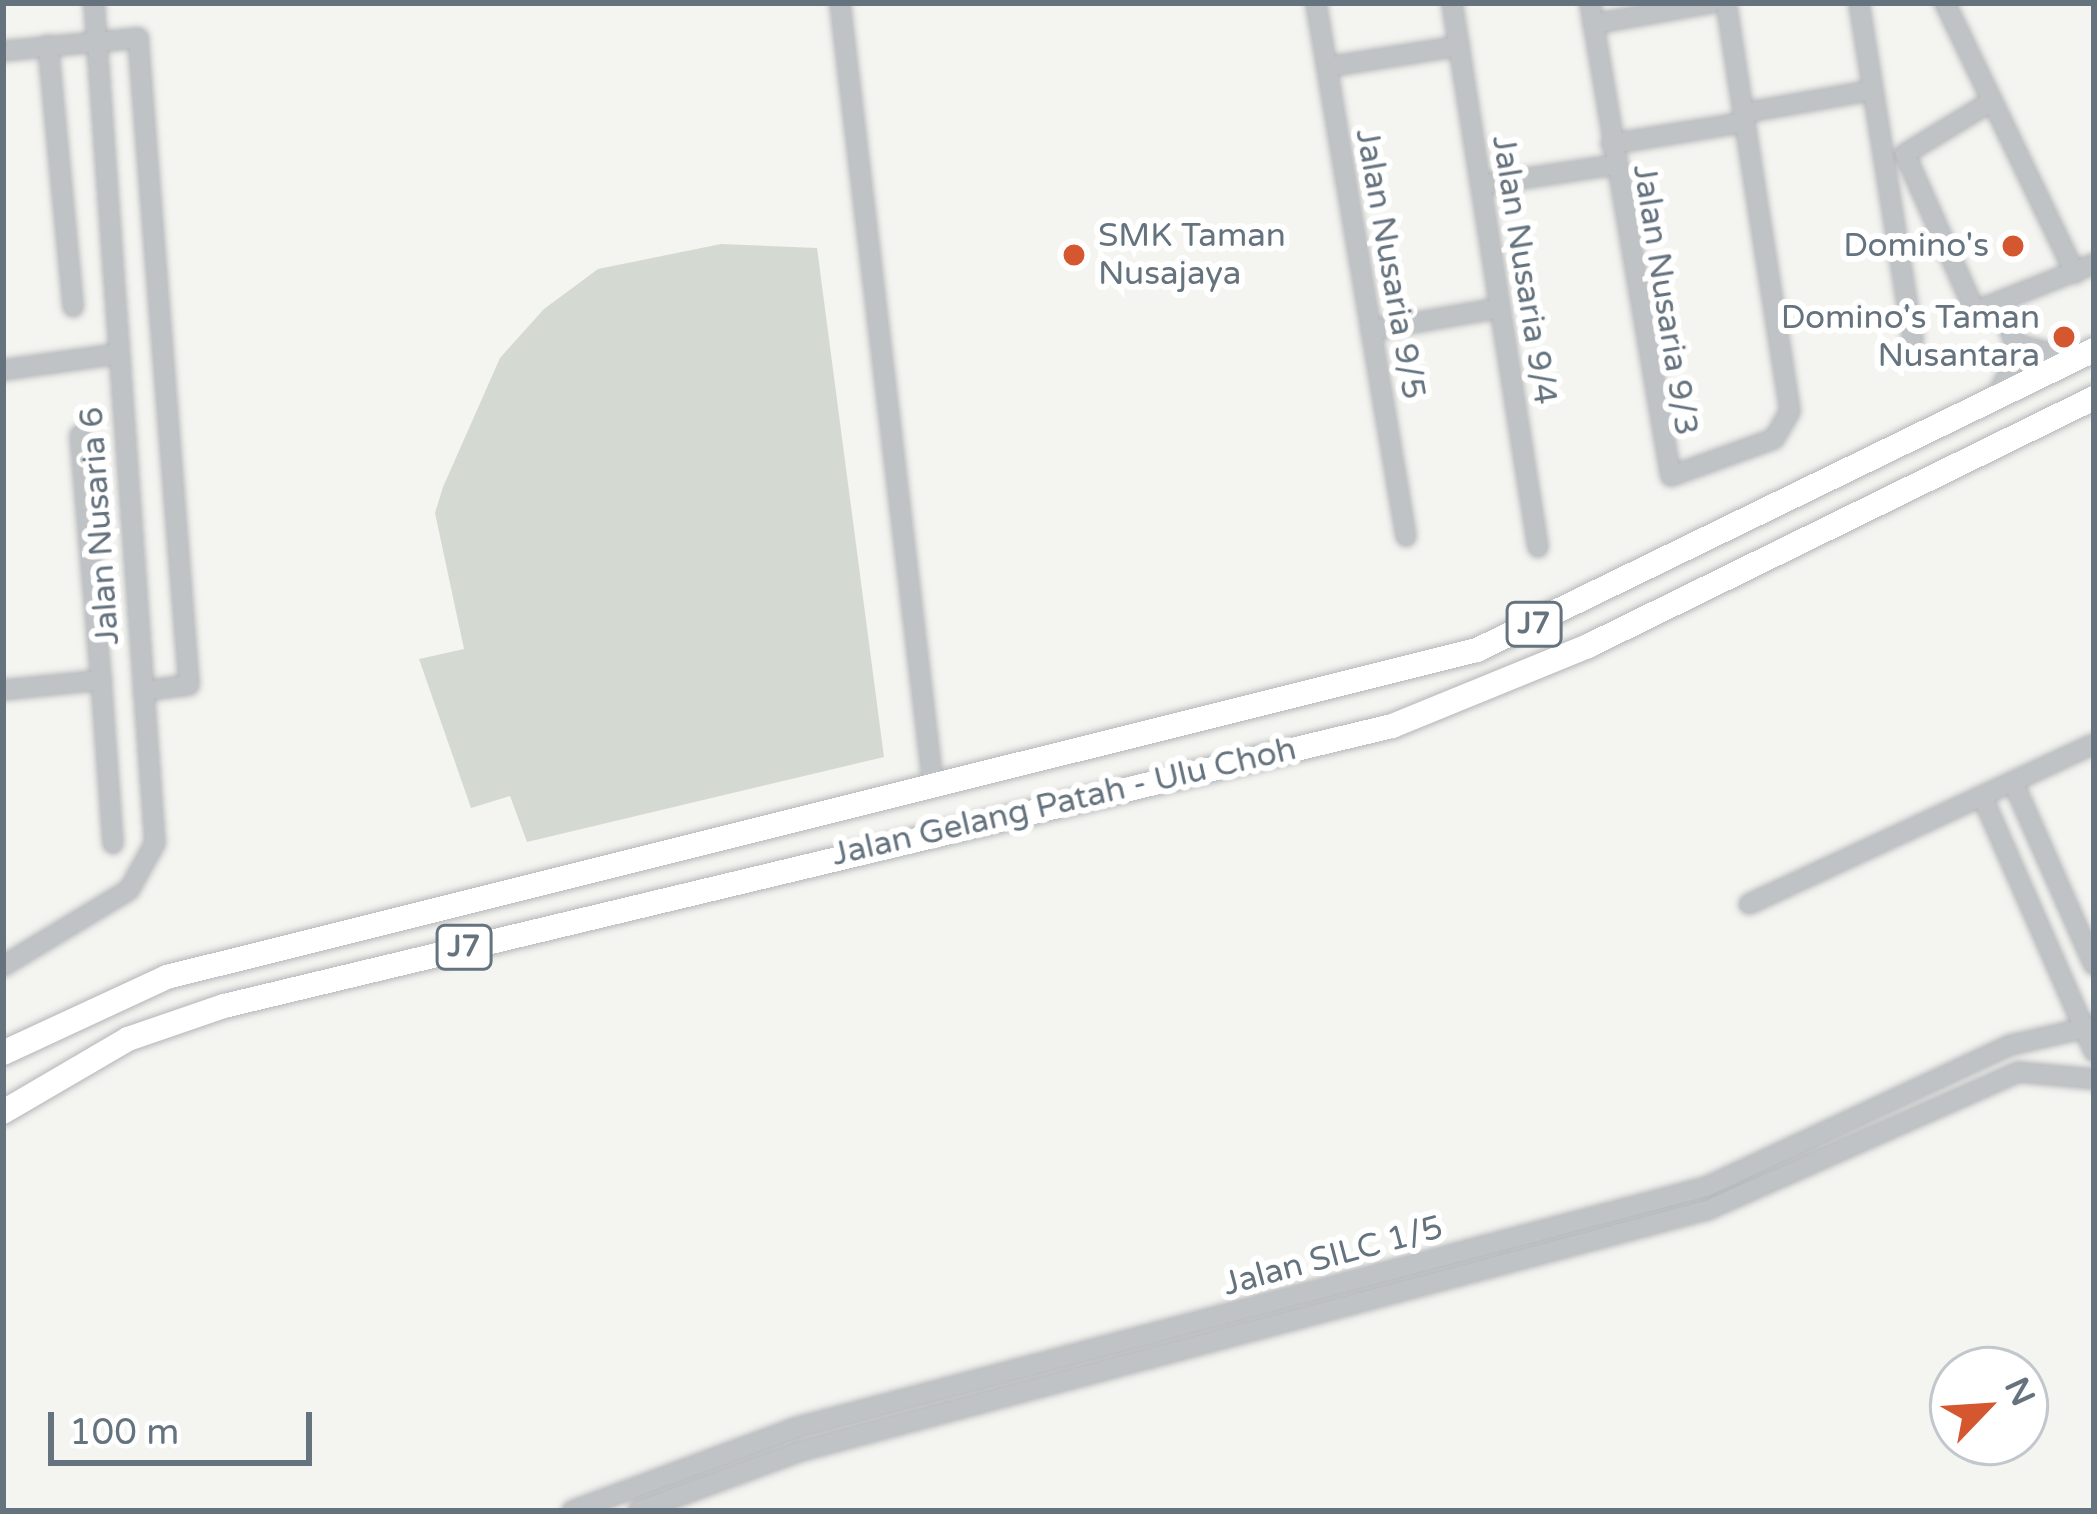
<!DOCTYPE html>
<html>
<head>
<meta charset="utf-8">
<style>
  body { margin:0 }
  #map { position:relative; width:2097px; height:1514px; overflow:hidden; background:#f4f4f0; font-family:"Varela Round",sans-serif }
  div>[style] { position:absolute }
  .green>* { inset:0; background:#d4dad1 }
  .roads { filter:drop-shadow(0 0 3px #b3b6b9) drop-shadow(0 0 3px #b3b6b9) }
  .minor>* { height:18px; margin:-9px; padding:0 9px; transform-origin:9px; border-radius:9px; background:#bfc3c6 }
  .major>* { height:24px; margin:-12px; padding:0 12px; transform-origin:12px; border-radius:12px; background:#fff }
  .dots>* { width:33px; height:33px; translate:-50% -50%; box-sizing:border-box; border:6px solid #fff; border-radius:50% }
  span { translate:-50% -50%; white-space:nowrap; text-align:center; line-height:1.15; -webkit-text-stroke:12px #fff; paint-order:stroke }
  .shield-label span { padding:3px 9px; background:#fff; border:3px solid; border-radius:9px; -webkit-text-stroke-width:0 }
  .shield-label { font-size:30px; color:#65737f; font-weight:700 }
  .poi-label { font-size:33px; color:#65737f }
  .left { translate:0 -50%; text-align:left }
  .right { translate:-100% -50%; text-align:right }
  .street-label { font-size:33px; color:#65737f }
  .frame { position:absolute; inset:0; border:6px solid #65737f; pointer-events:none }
  .north { position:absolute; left:1929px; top:1346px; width:120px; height:120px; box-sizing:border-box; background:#fff; border:3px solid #c1c7cc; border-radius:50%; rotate:65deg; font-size:33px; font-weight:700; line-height:48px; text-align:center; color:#65737f }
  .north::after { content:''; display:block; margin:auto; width:42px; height:54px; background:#d5572f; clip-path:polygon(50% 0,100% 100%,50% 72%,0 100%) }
  .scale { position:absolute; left:48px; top:1412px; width:264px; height:54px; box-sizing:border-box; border:6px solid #65737f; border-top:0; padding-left:15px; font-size:36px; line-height:42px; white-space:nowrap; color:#65737f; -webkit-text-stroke:9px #fff; paint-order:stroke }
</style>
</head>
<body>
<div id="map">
  <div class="green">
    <div style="clip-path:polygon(721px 244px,817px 248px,884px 757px,527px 842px,510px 796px,471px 808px,419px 659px,464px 649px,435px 513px,443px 487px,500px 358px,544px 309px,598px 269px)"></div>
  </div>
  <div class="roads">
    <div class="minor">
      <div style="left:840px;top:3px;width:787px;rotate:83.21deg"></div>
      <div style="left:1316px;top:3px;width:541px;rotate:80.42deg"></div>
      <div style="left:1452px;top:3px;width:551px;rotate:81.02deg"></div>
      <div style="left:1590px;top:3px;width:480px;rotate:80.3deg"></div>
      <div style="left:1671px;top:476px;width:109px;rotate:-19.8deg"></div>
      <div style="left:1774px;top:439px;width:32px;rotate:-60deg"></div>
      <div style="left:1790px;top:411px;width:413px;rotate:-98.9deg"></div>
      <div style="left:1859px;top:3px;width:342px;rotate:80.9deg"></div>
      <div style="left:1945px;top:3px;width:300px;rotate:64.3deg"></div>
      <div style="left:1593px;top:24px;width:120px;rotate:-10.1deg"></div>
      <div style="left:48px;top:45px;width:263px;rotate:84.5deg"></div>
      <div style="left:3px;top:51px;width:136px;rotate:-5.5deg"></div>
      <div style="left:138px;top:38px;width:649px;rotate:85.49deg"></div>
      <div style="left:189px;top:685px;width:46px;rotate:172.6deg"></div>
      <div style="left:1327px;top:67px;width:134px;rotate:-9deg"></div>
      <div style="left:1992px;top:101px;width:102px;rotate:148.7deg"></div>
      <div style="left:1905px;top:154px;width:172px;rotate:66deg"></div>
      <div style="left:1975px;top:311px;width:128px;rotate:-21.6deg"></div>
      <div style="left:1743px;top:113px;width:132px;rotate:-10deg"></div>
      <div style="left:1611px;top:144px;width:136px;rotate:-9.3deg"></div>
      <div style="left:1481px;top:185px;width:134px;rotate:-8.6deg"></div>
      <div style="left:1371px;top:330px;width:131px;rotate:-9.7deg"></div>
      <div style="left:2019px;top:345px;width:54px;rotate:14deg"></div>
      <div style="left:3px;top:370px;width:115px;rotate:-8deg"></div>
      <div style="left:1997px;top:395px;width:46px;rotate:-61.2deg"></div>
      <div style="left:2019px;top:355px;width:50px;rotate:-109.9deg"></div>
      <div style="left:80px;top:435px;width:246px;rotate:85.1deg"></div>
      <div style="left:3px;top:690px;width:99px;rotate:-5.8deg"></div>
      <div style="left:101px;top:680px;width:164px;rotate:85.8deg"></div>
      <div style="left:2013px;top:782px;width:200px;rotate:66.1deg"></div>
      <div style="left:1982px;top:796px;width:279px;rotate:66.3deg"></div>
      <div style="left:1749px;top:904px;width:380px;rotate:-24.9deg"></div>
      <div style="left:3px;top:966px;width:147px;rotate:-31.1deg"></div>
      <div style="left:129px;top:890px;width:54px;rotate:-61deg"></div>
      <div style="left:155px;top:843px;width:842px;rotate:-94.15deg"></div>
      <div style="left:572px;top:1511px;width:241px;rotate:-20.4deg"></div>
      <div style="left:798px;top:1427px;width:939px;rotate:-14.81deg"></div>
      <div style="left:1706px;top:1187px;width:336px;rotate:-25deg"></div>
      <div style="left:2011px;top:1045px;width:85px;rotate:-12.9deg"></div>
      <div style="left:638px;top:1511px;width:174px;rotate:-20.2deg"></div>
      <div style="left:801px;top:1451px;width:938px;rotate:-14.9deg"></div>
      <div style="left:1707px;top:1210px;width:340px;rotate:-23.9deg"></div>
      <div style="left:2018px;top:1072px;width:76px;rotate:5.3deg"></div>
    </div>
    <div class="major">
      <div style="left:3px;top:1053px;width:181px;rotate:-24.9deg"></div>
      <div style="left:167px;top:977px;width:1350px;rotate:-14.02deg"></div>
      <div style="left:1477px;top:650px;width:686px;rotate:-25.93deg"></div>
      <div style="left:3px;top:1112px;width:145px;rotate:-30.3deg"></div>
      <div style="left:128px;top:1039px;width:102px;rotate:-19deg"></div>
      <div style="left:224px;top:1006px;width:1201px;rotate:-13.48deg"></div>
      <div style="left:1392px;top:726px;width:212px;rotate:-22.2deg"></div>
      <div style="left:1588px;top:646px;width:564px;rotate:-26.11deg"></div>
    </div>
  </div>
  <div class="dots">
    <div style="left:2013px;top:246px;background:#d5572f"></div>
    <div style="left:1074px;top:255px;background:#d5572f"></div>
    <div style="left:2064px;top:337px;background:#d5572f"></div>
  </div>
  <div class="shield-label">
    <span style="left:1534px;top:624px">J7</span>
    <span style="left:464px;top:947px">J7</span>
  </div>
  <div class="poi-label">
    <span class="left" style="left:1098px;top:255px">SMK Taman<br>Nusajaya</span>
    <span class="right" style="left:1989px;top:246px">Domino's</span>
    <span class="right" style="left:2040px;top:337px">Domino's Taman<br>Nusantara</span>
  </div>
  <div class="street-label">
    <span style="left:1390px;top:264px;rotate:80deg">Jalan Nusaria 9/5</span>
    <span style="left:1524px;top:270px;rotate:81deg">Jalan Nusaria 9/4</span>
    <span style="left:1665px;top:300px;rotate:81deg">Jalan Nusaria 9/3</span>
    <span style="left:100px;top:526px;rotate:-94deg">Jalan Nusaria 6</span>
    <span style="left:1064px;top:802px;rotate:-13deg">Jalan Gelang Patah - Ulu Choh</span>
    <span style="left:1333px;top:1256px;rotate:-15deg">Jalan SILC 1/5</span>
  </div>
  <div class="frame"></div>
  <div class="north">N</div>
  <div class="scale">100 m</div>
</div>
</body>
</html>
